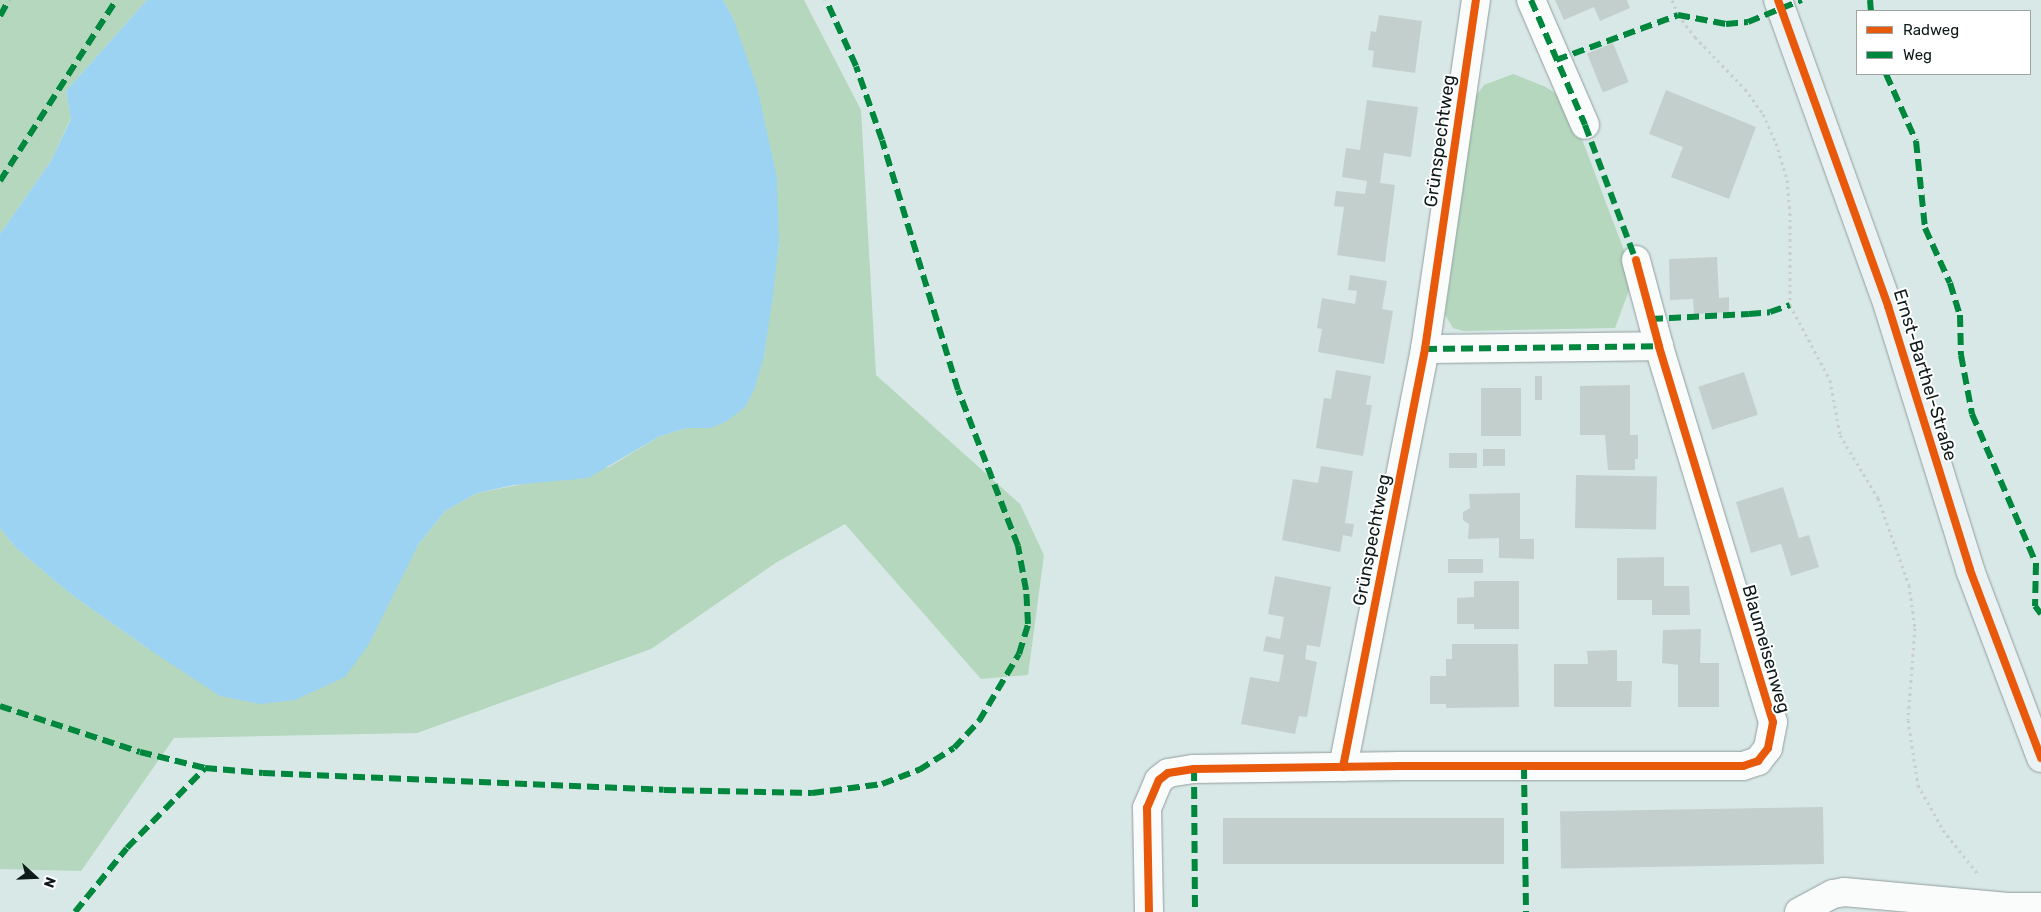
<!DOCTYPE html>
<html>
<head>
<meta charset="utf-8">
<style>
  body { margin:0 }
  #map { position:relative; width:2041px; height:912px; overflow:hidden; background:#d8e8e7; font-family:Rubik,sans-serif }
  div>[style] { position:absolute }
  .green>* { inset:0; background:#b4d7bd }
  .water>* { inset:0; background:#9cd3f2 }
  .building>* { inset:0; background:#c3cfcd; transform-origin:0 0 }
  .path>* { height:3px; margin-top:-1.5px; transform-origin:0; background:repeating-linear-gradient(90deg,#c9cdcd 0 2.5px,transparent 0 6.5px) }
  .roads { filter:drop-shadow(0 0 1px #919d9d) drop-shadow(0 0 1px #919d9d) }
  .street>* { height:28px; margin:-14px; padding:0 14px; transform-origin:14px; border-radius:14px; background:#f9fcfb }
  .secondary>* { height:28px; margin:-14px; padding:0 14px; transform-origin:14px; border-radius:14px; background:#ebf2f3 }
  .quiet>* { height:6px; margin-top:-3px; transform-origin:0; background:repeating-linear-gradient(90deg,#00873e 0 12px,transparent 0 18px) }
  .cycleway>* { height:8px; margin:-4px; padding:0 4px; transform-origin:4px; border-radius:4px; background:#e8590c }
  span { translate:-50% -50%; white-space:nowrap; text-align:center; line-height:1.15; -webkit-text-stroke:4px #fff; paint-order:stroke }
  .street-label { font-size:18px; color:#0e1919 }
  .legend { position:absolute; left:1856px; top:10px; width:175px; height:65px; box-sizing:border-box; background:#fff; border:1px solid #9fa3a3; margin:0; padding:6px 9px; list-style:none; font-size:15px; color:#0e1919 }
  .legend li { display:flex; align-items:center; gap:10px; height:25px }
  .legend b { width:25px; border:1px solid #9fa3a3 }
  .north { position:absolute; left:10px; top:852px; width:50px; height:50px; -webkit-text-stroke:4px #fff; paint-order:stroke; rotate:110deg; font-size:14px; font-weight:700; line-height:20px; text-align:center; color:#0e1919 }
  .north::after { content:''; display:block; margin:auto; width:18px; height:22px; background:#0e1919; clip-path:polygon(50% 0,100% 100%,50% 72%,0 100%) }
</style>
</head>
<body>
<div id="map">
  <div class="green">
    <div style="clip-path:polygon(0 0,147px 0,66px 91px,71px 118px,51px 161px,0 234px)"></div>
    <div style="clip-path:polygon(723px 0,804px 0,861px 110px,876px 375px,1020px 504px,1044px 555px,1028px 675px,981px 679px,845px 524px,777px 562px,651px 649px,417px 733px,174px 738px,81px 871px,0 869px,0 528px,16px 548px,72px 595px,150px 650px,394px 588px,418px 545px,445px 511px,477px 493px,609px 467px,660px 436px,687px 428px,711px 428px,764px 356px,779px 242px,733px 18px)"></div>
    <div style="clip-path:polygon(1513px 74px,1546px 87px,1568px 102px,1634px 277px,1615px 328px,1463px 331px,1453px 328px,1445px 315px,1476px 96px,1484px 85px)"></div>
  </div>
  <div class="water">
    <div style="clip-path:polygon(147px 0,723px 0,733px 18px,757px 87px,777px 178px,779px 242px,773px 295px,764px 356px,754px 390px,745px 407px,727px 421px,711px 428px,687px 428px,660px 436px,588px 478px,514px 485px,477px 493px,445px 511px,418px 545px,369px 644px,345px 677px,295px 700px,260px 704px,220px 696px,150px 650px,72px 595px,16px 548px,0 528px,0 234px,51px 161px,71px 119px,66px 91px)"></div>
  </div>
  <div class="building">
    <div style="clip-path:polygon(1555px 0,1627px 0,1630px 8px,1600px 21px,1594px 7px,1564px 20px)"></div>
    <div style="clip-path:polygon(1379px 15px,1422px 21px,1415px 73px,1372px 67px,1374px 51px,1368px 50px,1371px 31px,1376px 32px)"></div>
    <div style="left:1613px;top:43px;width:42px;height:28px;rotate:68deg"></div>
    <div style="clip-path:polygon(1666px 90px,1756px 127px,1729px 199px,1671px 177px,1683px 147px,1649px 134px)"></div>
    <div style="clip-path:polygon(1367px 100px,1418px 107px,1411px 157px,1384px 153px,1380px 183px,1395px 185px,1385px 262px,1337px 255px,1344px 207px,1334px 206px,1336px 191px,1365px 194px,1367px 181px,1342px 177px,1346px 148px,1360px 150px)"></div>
    <div style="clip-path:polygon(1717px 257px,1719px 298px,1729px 297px,1729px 312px,1694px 314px,1693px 299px,1670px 300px,1669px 259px)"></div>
    <div style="clip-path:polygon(1350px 275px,1387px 281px,1382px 309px,1393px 311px,1384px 364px,1318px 352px,1322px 329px,1317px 328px,1322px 298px,1355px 304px,1357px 291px,1348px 290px)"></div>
    <div style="clip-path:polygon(1336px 370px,1371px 376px,1366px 405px,1372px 405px,1363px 456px,1316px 448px,1324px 398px,1331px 399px)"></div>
    <div style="left:1744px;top:372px;width:45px;height:48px;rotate:72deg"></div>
    <div style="left:1535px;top:376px;width:7px;height:24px"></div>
    <div style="clip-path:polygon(1630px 385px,1630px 435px,1638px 435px,1638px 459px,1635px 459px,1635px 470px,1608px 470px,1605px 435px,1580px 435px,1580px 386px)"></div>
    <div style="left:1481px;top:388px;width:40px;height:48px"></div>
    <div style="left:1483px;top:449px;width:22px;height:17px"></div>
    <div style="left:1449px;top:453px;width:28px;height:15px"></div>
    <div style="clip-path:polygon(1321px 466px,1353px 471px,1345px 523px,1354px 524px,1352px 537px,1343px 535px,1340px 552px,1282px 540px,1293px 479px,1318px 483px)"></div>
    <div style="left:1576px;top:475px;width:81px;height:53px;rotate:1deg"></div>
    <div style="clip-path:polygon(1783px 487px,1799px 538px,1809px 535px,1819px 567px,1791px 576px,1781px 544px,1751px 553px,1736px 502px)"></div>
    <div style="clip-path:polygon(1520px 493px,1520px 539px,1534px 539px,1534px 559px,1499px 558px,1499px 538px,1468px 539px,1469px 524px,1463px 520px,1463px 512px,1470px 508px,1469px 494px)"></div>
    <div style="clip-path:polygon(1664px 557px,1664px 586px,1689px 586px,1690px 615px,1652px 615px,1652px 600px,1617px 600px,1617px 558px)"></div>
    <div style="left:1448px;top:559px;width:35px;height:14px"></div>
    <div style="clip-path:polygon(1275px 576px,1331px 587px,1320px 647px,1307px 645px,1305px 659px,1317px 662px,1307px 717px,1299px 716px,1295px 734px,1241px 724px,1250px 677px,1279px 682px,1284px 655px,1263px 651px,1266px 636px,1280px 639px,1284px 617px,1268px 614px)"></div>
    <div style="clip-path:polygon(1474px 581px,1519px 581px,1519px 629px,1474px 629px,1474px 624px,1457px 624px,1457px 598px,1474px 597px)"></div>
    <div style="clip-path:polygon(1701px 629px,1700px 663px,1719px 663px,1719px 707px,1678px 707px,1678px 665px,1662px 663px,1663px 630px)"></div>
    <div style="clip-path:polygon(1452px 644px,1518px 644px,1519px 707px,1446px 708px,1446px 704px,1430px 704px,1430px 676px,1446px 676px,1446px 659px,1452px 659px)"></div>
    <div style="clip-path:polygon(1617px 650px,1617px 681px,1632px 681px,1631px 707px,1554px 707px,1554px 664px,1588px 664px,1587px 651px)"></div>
    <div style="left:1823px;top:807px;width:57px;height:263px;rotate:89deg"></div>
    <div style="left:1504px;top:818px;width:46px;height:281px;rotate:90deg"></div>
  </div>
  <div class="path">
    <div style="left:1672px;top:0;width:16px;rotate:68deg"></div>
    <div style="left:1678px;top:15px;width:28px;rotate:52deg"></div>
    <div style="left:1695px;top:37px;width:72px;rotate:46.1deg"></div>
    <div style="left:1745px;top:89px;width:31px;rotate:54deg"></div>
    <div style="left:1763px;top:114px;width:32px;rotate:66deg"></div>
    <div style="left:1776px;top:143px;width:39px;rotate:73deg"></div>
    <div style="left:1787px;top:180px;width:33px;rotate:85deg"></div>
    <div style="left:1790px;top:213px;width:92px;rotate:90deg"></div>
    <div style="left:1790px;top:305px;width:85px;rotate:61.9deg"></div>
    <div style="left:1830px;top:380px;width:56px;rotate:79.7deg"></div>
    <div style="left:1840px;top:435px;width:74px;rotate:58.9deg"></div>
    <div style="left:1878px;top:498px;width:92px;rotate:70.4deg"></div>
    <div style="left:1909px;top:585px;width:43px;rotate:82.1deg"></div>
    <div style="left:1915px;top:628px;width:92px;rotate:94.4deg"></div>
    <div style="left:1908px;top:720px;width:66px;rotate:81.3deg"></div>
    <div style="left:1918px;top:785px;width:51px;rotate:60.9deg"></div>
    <div style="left:1943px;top:830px;width:56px;rotate:51.5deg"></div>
  </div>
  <div class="roads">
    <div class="street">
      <div style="left:1531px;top:0;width:136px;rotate:66.6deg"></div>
      <div style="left:1425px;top:349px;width:234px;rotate:-0.7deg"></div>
      <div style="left:1343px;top:767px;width:426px;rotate:-78.9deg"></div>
      <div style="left:1425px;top:349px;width:353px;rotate:-81.7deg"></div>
      <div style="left:1149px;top:912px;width:104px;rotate:-91.1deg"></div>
      <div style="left:1147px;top:808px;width:30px;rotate:-67deg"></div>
      <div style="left:1159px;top:780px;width:11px;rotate:-38deg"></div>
      <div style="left:1168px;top:773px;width:26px;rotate:-9deg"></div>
      <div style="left:1194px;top:769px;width:207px;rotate:-0.8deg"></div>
      <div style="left:1401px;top:766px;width:342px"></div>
      <div style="left:1743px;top:766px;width:16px;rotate:-18deg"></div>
      <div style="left:1758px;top:761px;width:16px;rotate:-52deg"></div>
      <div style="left:1768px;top:748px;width:26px;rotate:-79deg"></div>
      <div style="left:1773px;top:722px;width:393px;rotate:-106.9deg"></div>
      <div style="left:1659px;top:346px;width:89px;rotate:-105deg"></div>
      <div style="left:1799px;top:912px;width:38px;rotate:-28deg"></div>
      <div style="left:1833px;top:894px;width:11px;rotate:-10deg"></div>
      <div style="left:1844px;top:892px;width:167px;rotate:5.2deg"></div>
      <div style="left:2010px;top:907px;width:31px"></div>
    </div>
    <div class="secondary">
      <div style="left:1778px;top:0;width:325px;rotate:70.2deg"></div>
      <div style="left:1888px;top:306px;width:276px;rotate:72.7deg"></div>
      <div style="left:1970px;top:570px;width:201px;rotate:69.3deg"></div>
    </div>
  </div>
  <div class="quiet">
    <div style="left:1531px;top:0;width:136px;rotate:66.6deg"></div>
    <div style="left:1585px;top:125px;width:147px;rotate:69.4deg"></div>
    <div style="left:1870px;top:0;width:11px;rotate:85deg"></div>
    <div style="left:0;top:16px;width:18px;rotate:-61deg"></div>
    <div style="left:1556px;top:60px;width:130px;rotate:-20.2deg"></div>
    <div style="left:1678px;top:15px;width:49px;rotate:10.6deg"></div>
    <div style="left:1726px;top:24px;width:22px;rotate:-5deg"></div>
    <div style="left:1748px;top:22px;width:58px;rotate:-22.2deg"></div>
    <div style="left:1886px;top:74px;width:73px;rotate:65.9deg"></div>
    <div style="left:1916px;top:141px;width:87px;rotate:84.1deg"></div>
    <div style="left:1925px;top:228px;width:60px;rotate:65.6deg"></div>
    <div style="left:1950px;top:283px;width:34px;rotate:73deg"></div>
    <div style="left:1960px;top:315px;width:40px;rotate:88.6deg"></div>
    <div style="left:1961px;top:355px;width:60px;rotate:79.4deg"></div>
    <div style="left:1972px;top:414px;width:162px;rotate:66.8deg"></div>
    <div style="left:2036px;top:563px;width:43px;rotate:91.3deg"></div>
    <div style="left:2035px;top:606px;width:10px;rotate:53deg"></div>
    <div style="left:0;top:181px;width:215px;rotate:-57.3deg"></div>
    <div style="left:1651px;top:319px;width:98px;rotate:-2.9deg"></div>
    <div style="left:1749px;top:314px;width:21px;rotate:-5deg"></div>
    <div style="left:1770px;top:312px;width:21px;rotate:-19deg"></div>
    <div style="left:1425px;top:349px;width:234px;rotate:-0.7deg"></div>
    <div style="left:0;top:706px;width:147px;rotate:18.2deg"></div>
    <div style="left:140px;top:752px;width:67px;rotate:13.8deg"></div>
    <div style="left:205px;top:768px;width:58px;rotate:4.9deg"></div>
    <div style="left:263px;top:773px;width:401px;rotate:2.4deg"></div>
    <div style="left:664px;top:790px;width:148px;rotate:1.2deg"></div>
    <div style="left:812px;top:793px;width:71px;rotate:-7.3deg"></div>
    <div style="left:882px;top:784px;width:40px;rotate:-21deg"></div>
    <div style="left:919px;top:770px;width:41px;rotate:-32.2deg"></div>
    <div style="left:954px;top:748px;width:37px;rotate:-47deg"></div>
    <div style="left:979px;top:721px;width:78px;rotate:-59.2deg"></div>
    <div style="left:1019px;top:654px;width:31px;rotate:-73deg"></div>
    <div style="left:1028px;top:624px;width:34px;rotate:-93deg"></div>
    <div style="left:1026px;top:590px;width:45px;rotate:-100.3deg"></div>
    <div style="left:1018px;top:546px;width:167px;rotate:-111deg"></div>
    <div style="left:958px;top:390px;width:261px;rotate:-106.9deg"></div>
    <div style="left:882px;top:140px;width:78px;rotate:-109.4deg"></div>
    <div style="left:856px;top:66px;width:72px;rotate:-114.4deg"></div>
    <div style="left:1524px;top:767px;width:145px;rotate:89.2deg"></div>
    <div style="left:1194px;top:769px;width:143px;rotate:89.6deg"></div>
    <div style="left:75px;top:912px;width:82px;rotate:-50.9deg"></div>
    <div style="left:127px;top:848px;width:112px;rotate:-45.7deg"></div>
  </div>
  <div class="cycleway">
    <div style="left:1778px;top:0;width:325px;rotate:70.2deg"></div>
    <div style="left:1888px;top:306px;width:276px;rotate:72.7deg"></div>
    <div style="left:1970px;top:570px;width:201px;rotate:69.3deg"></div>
    <div style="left:1343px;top:767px;width:426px;rotate:-78.9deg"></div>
    <div style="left:1425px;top:349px;width:353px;rotate:-81.7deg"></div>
    <div style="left:1149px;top:912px;width:104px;rotate:-91.1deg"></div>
    <div style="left:1147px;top:808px;width:30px;rotate:-67deg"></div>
    <div style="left:1159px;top:780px;width:11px;rotate:-38deg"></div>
    <div style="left:1168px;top:773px;width:26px;rotate:-9deg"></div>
    <div style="left:1194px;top:769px;width:207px;rotate:-0.8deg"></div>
    <div style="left:1401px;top:766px;width:342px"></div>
    <div style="left:1743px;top:766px;width:16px;rotate:-18deg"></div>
    <div style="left:1758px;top:761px;width:16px;rotate:-52deg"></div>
    <div style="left:1768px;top:748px;width:26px;rotate:-79deg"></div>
    <div style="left:1773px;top:722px;width:393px;rotate:-106.9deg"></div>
    <div style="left:1659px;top:346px;width:89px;rotate:-105deg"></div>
  </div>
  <div class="street-label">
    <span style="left:1440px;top:141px;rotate:-82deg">Grünspechtweg</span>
    <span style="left:1925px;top:375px;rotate:73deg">Ernst-Barthel-Straße</span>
    <span style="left:1372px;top:540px;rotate:-79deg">Grünspechtweg</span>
    <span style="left:1766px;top:649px;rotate:74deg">Blaumeisenweg</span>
  </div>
  <ul class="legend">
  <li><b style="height:6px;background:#e8590c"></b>Radweg</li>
  <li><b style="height:6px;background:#00873e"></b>Weg</li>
  </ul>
  <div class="north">N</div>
</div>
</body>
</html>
